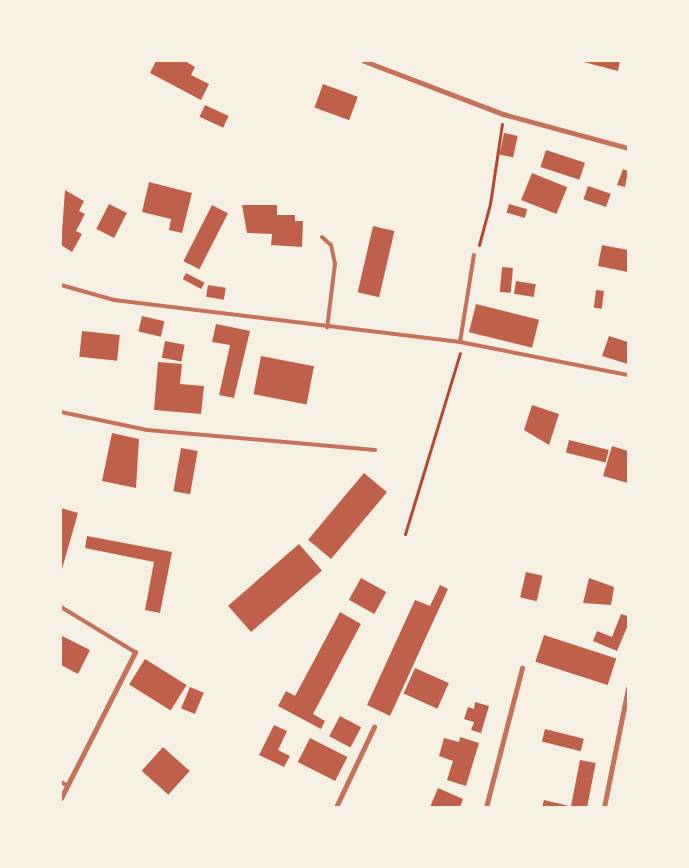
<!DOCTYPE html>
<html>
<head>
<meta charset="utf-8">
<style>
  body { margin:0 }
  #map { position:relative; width:689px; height:868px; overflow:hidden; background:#f6efe4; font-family:"PT Sans Narrow",sans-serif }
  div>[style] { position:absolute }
  .building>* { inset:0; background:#bf614a; transform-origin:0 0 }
  .path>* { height:3px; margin:-1.5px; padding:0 1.5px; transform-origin:1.5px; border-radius:1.5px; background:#b5482f }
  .service>* { height:4px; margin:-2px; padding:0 2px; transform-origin:2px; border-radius:2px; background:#c5725c }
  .minor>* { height:5px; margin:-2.5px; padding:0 2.5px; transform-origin:2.5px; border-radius:2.5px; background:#c5725c }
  span { translate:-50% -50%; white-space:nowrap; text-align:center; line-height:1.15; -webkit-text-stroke:5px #f6efe4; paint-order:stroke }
  .frame { position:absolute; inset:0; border:62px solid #f6efe4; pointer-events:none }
</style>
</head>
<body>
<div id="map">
  <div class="building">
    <div style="clip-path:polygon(156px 61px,185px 61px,195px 67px,191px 75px,209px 84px,201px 100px,150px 73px)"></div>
    <div style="clip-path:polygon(580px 61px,620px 61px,618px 71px)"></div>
    <div style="left:323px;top:84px;width:37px;height:25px;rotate:20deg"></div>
    <div style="left:205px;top:105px;width:26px;height:13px;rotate:25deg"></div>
    <div style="left:504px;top:133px;width:14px;height:22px;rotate:12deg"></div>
    <div style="left:546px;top:150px;width:41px;height:18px;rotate:18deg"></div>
    <div style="clip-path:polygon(623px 169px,628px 171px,625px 187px,617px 185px)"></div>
    <div style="left:532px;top:173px;width:38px;height:29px;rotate:22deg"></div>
    <div style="clip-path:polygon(149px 182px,192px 193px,182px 233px,169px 230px,171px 219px,142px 212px)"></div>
    <div style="left:588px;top:186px;width:24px;height:14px;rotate:19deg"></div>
    <div style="clip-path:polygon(65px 190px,84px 201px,79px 211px,85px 214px,76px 231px,82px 234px,72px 252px,61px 245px)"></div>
    <div style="left:109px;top:204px;width:20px;height:28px;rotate:27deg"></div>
    <div style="left:509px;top:204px;width:19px;height:9px;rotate:16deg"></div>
    <div style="left:212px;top:205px;width:18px;height:63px;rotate:27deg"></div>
    <div style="clip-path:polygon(242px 205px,277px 205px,277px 215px,295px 215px,295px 221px,303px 221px,302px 247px,271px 245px,272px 234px,247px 233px)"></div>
    <div style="left:373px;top:226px;width:22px;height:68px;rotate:13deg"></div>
    <div style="clip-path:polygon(602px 245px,628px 250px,628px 272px,598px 266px)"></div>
    <div style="left:502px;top:267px;width:11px;height:25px;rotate:5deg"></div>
    <div style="left:186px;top:273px;width:21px;height:7px;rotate:28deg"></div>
    <div style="left:516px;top:281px;width:20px;height:13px;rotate:9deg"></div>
    <div style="left:208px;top:285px;width:18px;height:12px;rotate:9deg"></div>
    <div style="left:596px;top:290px;width:8px;height:18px;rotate:7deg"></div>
    <div style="left:476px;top:304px;width:65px;height:29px;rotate:14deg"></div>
    <div style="left:142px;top:316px;width:23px;height:16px;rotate:13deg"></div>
    <div style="clip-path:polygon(216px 324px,250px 331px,234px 398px,219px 395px,230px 345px,212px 342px)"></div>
    <div style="left:82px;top:331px;width:38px;height:26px;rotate:6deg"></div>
    <div style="clip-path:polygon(609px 336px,628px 342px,628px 364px,602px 356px)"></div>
    <div style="left:165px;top:341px;width:20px;height:17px;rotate:11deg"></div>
    <div style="left:261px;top:356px;width:54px;height:39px;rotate:11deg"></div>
    <div style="clip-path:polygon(158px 362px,182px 364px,180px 384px,204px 386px,201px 414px,154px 410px)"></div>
    <div style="clip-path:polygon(532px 405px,559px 414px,549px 445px,524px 430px)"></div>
    <div style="clip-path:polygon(112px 433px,139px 439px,136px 488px,102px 481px)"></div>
    <div style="left:569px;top:440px;width:41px;height:13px;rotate:14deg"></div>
    <div style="clip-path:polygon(612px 446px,628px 451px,628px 483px,603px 476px)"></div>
    <div style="left:181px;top:448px;width:17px;height:44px;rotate:10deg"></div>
    <div style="left:364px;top:473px;width:30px;height:87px;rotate:40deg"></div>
    <div style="clip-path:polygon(61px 508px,78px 513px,62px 569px,61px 569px)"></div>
    <div style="clip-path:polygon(87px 536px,172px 552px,160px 613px,145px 610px,154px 562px,85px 548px)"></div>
    <div style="left:299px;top:544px;width:35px;height:94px;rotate:49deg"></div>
    <div style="left:526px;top:572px;width:17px;height:26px;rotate:13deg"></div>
    <div style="left:361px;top:578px;width:29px;height:25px;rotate:29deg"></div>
    <div style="clip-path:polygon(589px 578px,614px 587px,611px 605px,583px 603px)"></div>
    <div style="clip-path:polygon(440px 585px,448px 589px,390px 716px,367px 705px,415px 600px,430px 606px)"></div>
    <div style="clip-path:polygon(340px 612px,361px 624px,313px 714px,325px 721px,321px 729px,278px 706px,286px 691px,295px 696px)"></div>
    <div style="clip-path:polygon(621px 614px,628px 616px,628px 625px,617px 651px,593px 641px,597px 631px,612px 637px)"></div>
    <div style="left:544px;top:635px;width:76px;height:28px;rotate:18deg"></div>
    <div style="clip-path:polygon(62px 636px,90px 650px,78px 674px,61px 665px)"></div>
    <div style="left:145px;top:659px;width:49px;height:30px;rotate:32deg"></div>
    <div style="left:415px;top:668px;width:37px;height:28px;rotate:24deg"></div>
    <div style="left:190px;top:687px;width:15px;height:23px;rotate:23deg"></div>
    <div style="clip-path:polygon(475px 702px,489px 706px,481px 733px,471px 730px,474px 722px,464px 719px,468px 707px,474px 709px)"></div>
    <div style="left:340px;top:716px;width:24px;height:23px;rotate:28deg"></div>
    <div style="clip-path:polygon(274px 725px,287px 731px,278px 750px,290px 756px,284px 767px,259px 755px)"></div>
    <div style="left:545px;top:729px;width:40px;height:13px;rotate:14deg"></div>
    <div style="clip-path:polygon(460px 737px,479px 743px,466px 786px,447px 780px,453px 761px,439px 756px,444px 738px,459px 742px)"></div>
    <div style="left:310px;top:738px;width:42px;height:27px;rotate:27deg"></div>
    <div style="left:163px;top:747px;width:36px;height:32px;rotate:42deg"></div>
    <div style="left:580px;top:760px;width:16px;height:48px;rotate:11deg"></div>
    <div style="clip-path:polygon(438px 788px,463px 799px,460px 807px,430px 807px)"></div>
    <div style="clip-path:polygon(544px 800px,569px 806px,569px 807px,542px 807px)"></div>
  </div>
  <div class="path">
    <div style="left:479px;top:245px;width:42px;rotate:-75deg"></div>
    <div style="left:490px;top:204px;width:81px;rotate:-81.5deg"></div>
    <div style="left:405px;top:534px;width:189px;rotate:-73.1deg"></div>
  </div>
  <div class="service">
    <div style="left:322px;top:237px;width:12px;rotate:42deg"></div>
    <div style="left:331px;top:245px;width:19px;rotate:78deg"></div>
    <div style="left:335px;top:264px;width:64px;rotate:97.1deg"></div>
    <div style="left:61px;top:285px;width:55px;rotate:15.8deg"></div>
    <div style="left:114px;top:300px;width:349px;rotate:6.9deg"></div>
    <div style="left:460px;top:342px;width:171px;rotate:11.1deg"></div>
    <div style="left:460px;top:342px;width:88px;rotate:-80.9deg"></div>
    <div style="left:61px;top:412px;width:88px;rotate:11.8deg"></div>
    <div style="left:147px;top:430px;width:229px;rotate:5deg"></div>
    <div style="left:61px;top:607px;width:87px;rotate:31.3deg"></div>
    <div style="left:61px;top:782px;width:8px;rotate:30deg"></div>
  </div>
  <div class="minor">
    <div style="left:364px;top:61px;width:149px;rotate:20.9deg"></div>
    <div style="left:503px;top:114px;width:130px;rotate:15.2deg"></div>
    <div style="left:61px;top:798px;width:164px;rotate:-63.1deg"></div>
    <div style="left:336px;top:807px;width:89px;rotate:-64.6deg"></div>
    <div style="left:486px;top:807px;width:144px;rotate:-75.5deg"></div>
    <div style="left:604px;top:807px;width:121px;rotate:-78.6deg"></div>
  </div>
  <div class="frame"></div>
</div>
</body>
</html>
